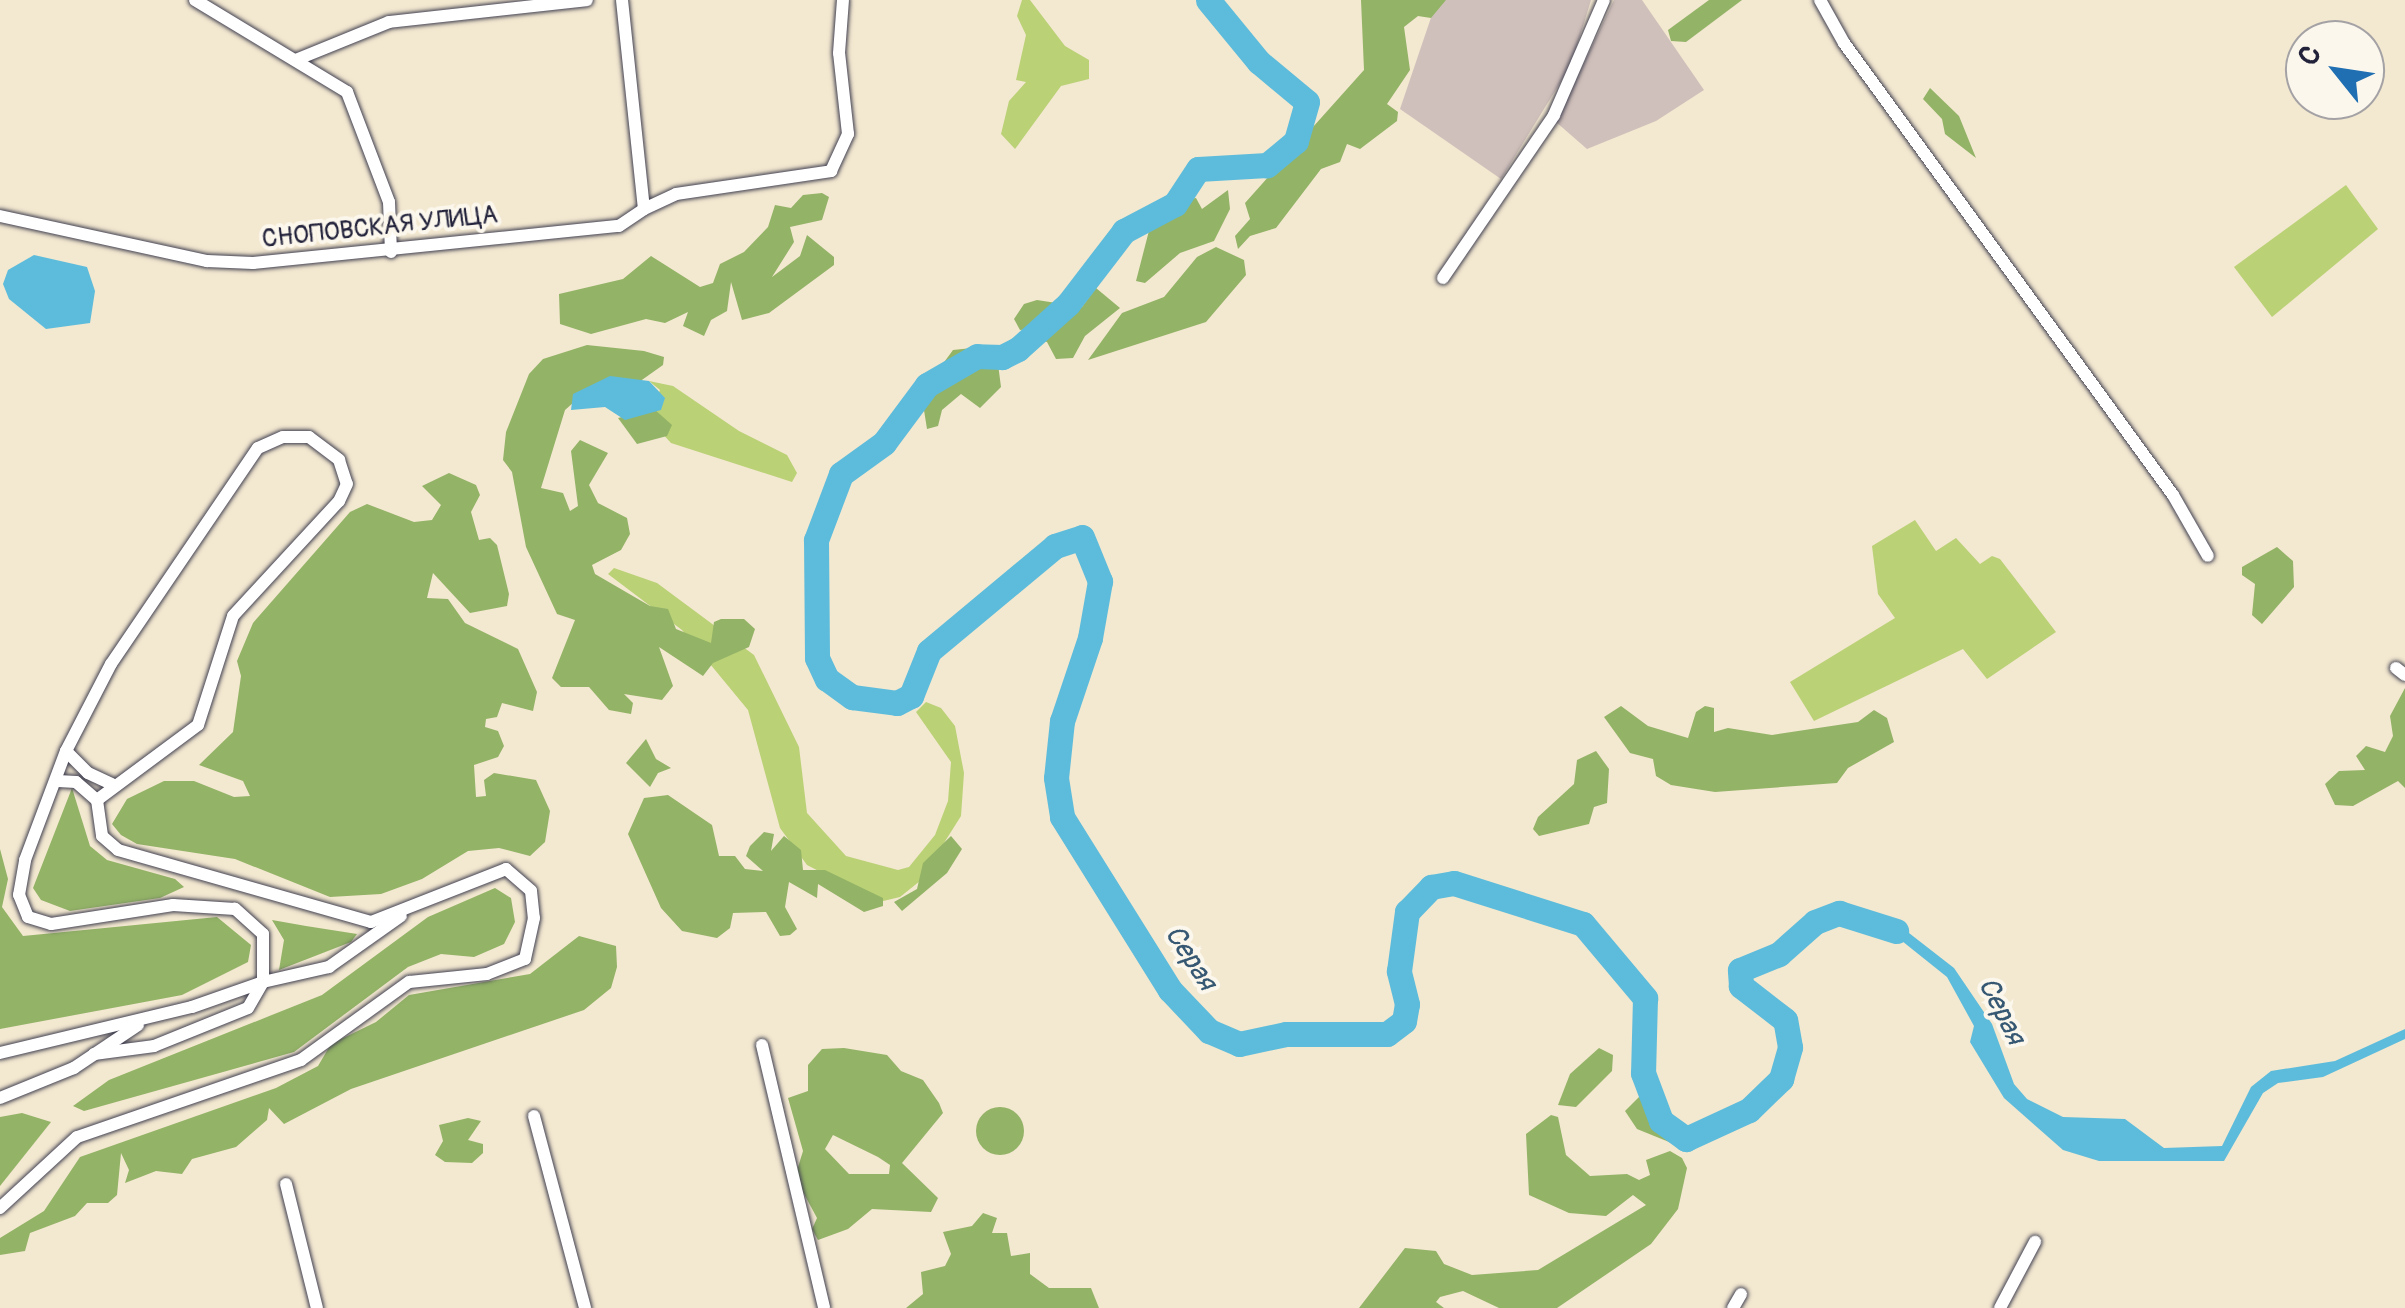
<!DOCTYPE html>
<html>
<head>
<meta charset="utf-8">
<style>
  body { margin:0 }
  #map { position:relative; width:2405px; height:1308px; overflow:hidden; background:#f3e8d0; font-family:Pangolin,sans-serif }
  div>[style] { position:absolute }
  .industrial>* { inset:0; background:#d0c0bb }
  .green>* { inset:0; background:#bad176 }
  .forest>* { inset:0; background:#93b367 }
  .round { border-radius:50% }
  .water>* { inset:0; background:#5dbcdb }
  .river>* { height:25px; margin:-12.5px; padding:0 12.5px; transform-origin:12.5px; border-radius:12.5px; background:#5dbcdb }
  .roads { filter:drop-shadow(0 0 2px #414051) drop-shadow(0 0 2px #414051) }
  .street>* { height:12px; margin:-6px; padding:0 6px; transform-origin:6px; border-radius:6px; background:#fff }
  span { translate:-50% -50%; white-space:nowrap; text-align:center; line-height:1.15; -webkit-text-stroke:8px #fbf7ec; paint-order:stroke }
  .street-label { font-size:25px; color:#22223b }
  .water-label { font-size:28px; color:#375873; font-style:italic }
  .north { position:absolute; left:2285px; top:20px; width:100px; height:100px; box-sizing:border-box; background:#fbf7ec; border:2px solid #a4a2a5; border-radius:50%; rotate:300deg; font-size:28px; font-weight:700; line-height:40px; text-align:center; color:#22223b }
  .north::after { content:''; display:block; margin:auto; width:35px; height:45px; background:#1f6fb2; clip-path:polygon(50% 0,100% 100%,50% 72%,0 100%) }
</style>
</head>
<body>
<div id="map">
  <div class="industrial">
    <div style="clip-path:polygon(1437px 0,1591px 0,1571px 65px,1501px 179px,1400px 109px)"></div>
    <div style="clip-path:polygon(1614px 0,1642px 0,1704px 90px,1656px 121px,1587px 149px,1556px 122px)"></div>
  </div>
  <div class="green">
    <div style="clip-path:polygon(1022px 0,1030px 0,1065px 46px,1089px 60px,1089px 79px,1061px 86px,1015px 149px,1001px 134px,1009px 101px,1026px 82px,1016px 80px,1026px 35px,1017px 16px)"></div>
    <div style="clip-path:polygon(2346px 185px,2378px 229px,2272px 317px,2234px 267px)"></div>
    <div style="clip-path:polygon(649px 381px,673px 386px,739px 431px,787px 455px,797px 473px,792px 482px,671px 443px,648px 418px,660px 390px)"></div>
    <div style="clip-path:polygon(1915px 520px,1936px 551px,1956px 538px,1980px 564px,1992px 556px,2000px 559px,2056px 632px,1987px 679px,1963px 649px,1814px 721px,1790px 682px,1895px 618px,1878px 594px,1872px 546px)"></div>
    <div style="clip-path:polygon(614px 568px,657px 583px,754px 655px,799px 747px,807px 813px,846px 856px,898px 870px,909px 867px,935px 835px,948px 801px,951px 762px,916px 712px,926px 702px,941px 708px,955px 726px,964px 773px,961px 816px,920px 881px,900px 897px,879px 902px,807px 865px,780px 828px,748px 710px,682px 630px,608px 574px)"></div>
  </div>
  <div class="forest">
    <div style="clip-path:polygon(1361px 0,1446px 0,1431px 18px,1418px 16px,1404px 27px,1410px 70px,1387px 104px,1398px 112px,1397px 121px,1360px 149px,1347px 144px,1340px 162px,1321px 169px,1276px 228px,1250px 236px,1238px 249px,1235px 236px,1250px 219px,1245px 203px,1364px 70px)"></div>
    <div style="clip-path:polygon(1709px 0,1742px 0,1686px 42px,1671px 41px,1668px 30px)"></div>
    <div style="clip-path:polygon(1930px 88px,1959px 116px,1976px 158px,1945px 134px,1942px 119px,1923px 99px)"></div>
    <div style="clip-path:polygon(1228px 190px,1230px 209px,1214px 241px,1180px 253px,1145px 283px,1136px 281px,1151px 223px,1174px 216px,1183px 200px,1196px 198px,1202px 209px)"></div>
    <div style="clip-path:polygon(822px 193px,829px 197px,822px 220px,790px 227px,794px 242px,772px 277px,800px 256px,807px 235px,834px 257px,834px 265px,769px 313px,742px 320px,731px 282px,727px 311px,711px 320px,704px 336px,683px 326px,688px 312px,665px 323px,646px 319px,591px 334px,560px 324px,559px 294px,623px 279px,651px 256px,700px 287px,713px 283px,720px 264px,744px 252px,768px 227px,775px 205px,791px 208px,803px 195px)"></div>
    <div style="clip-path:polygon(1216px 247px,1244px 260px,1246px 275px,1206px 322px,1088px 360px,1122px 313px,1164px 297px,1197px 257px)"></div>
    <div style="clip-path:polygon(1096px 288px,1120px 308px,1085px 336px,1073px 358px,1056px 359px,1047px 342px,1035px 339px,1034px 329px,1020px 330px,1014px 319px,1024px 304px,1037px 300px,1082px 307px)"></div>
    <div style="clip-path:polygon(587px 345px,644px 351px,664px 357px,663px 365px,639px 382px,591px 387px,565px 410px,541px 488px,563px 493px,570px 511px,578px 506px,571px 451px,580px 440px,608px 453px,589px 485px,598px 503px,627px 518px,630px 534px,621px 550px,592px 565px,595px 574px,650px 606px,668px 609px,676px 629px,711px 643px,714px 622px,721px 619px,744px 619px,755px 629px,749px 647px,713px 663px,703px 676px,659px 647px,673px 686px,662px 700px,624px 694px,633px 703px,631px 714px,609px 710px,589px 687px,561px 687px,552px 678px,575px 620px,557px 614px,526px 547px,512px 472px,503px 460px,506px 432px,529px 374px,543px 359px)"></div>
    <div style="clip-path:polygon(972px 348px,998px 364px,1001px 387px,980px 408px,961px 394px,942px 410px,938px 426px,927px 429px,923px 404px,934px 376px,953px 350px)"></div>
    <div style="clip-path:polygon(654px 409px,672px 425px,667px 436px,637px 444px,618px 418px)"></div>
    <div style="clip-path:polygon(449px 473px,476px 485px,480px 495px,471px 512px,479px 540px,490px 538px,497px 545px,509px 594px,507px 606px,470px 613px,433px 573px,427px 598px,448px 599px,465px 623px,518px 649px,537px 692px,533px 711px,502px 703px,497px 717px,486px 719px,485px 727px,498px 731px,504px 746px,498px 757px,474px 765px,476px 797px,486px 796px,484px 780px,494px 773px,536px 780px,550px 811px,545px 842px,530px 856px,499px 848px,468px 851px,422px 879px,381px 894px,330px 897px,235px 859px,137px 844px,121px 835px,112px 824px,127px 799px,164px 781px,194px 781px,234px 797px,250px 796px,243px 781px,199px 765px,233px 732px,241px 676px,237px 661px,253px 623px,350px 512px,367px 504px,414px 522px,432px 520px,441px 505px,422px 486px)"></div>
    <div style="clip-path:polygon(2277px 547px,2293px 561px,2294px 587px,2262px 624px,2252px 615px,2255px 584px,2242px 575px,2242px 567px)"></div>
    <div style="clip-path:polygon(2405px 688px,2405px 788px,2398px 781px,2353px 806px,2335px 805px,2325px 784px,2339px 771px,2365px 770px,2356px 756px,2366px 746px,2385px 752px,2393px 736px,2390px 716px)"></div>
    <div style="clip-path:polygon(1621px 706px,1648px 726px,1688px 738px,1696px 712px,1705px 706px,1714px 708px,1714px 732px,1728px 728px,1772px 735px,1858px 722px,1874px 710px,1887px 718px,1894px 742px,1848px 768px,1837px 783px,1715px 792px,1671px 785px,1656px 776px,1653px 759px,1630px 753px,1604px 717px)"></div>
    <div style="clip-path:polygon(646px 739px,656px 759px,671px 768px,658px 773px,650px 787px,626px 763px)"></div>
    <div style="clip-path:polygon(1596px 751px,1609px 769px,1607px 803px,1594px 807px,1589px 824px,1539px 836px,1533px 829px,1538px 817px,1574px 784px,1577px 760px)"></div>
    <div style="clip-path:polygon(72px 788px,90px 846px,107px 860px,175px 879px,184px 887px,160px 898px,70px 911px,41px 900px,33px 888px)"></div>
    <div style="clip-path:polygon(668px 795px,712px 825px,719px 856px,735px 856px,745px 869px,763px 871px,746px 856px,750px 846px,764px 832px,774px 834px,771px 851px,784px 836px,801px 850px,803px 870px,825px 870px,883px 898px,883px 906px,864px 912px,818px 884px,817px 898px,789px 882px,785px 907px,797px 929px,790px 935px,780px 936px,766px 912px,733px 913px,730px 928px,717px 938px,682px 931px,661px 908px,628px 834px,644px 798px)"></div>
    <div style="clip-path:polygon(951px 836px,962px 849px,947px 873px,902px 911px,894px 902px,917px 889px,923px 863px)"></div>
    <div style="clip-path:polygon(0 849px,8px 879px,2px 907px,23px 936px,217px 917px,251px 945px,248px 962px,182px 995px,0 1029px)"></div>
    <div style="clip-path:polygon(495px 888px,511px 898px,515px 922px,504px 944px,474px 957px,441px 954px,408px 967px,294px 1052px,84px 1111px,73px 1106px,109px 1080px,322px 995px,428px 917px)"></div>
    <div style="clip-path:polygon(272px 920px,306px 926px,357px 934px,351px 942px,279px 970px,284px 940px)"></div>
    <div style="clip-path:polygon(579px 936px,616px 946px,617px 967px,611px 988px,584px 1010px,351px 1089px,284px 1124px,269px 1108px,267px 1120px,236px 1147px,192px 1159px,182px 1174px,156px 1171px,125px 1183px,129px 1170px,121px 1153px,117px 1195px,108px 1203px,87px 1203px,75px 1216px,30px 1233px,25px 1251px,0 1255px,0 1238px,44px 1211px,80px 1157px,276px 1088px,318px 1066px,331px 1044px,376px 1022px,409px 995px,530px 974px)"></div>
    <div style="clip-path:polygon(evenodd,844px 1048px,887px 1055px,901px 1071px,923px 1080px,939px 1103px,943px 1113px,902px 1163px,938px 1198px,931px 1212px,872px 1209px,848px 1229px,818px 1240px,812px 1229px,817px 1218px,795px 1177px,803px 1151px,788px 1098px,808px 1091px,808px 1065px,822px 1049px,844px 1048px,833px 1135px,878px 1157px,890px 1165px,889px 1174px,849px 1174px,825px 1149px,833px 1135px)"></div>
    <div style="clip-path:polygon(1599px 1048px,1613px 1055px,1612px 1071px,1576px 1107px,1558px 1105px,1570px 1074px)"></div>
    <div style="clip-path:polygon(1640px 1096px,1671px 1114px,1679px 1133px,1674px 1144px,1637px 1129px,1625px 1111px)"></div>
    <div class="round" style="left:976px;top:1107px;width:48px;height:48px"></div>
    <div style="clip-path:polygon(22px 1113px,51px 1122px,0 1186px,0 1117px)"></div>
    <div style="clip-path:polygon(1551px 1115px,1558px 1117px,1566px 1155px,1590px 1176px,1627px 1174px,1639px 1180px,1650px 1175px,1646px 1160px,1670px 1151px,1682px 1158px,1687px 1168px,1678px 1209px,1651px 1244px,1557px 1308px,1499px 1308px,1463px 1291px,1440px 1297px,1436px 1302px,1444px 1308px,1359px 1308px,1405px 1248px,1436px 1251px,1444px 1264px,1472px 1275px,1538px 1270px,1646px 1205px,1633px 1195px,1606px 1216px,1569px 1213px,1529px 1195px,1526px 1134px)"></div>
    <div style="clip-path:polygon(468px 1118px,481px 1121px,468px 1140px,483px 1144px,483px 1153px,472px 1163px,445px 1162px,435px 1155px,443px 1141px,439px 1125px)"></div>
    <div style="clip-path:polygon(983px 1213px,997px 1218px,992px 1233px,1007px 1233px,1011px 1256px,1030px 1253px,1030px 1274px,1049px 1288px,1091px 1288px,1099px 1308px,906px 1308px,923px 1294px,921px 1272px,945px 1266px,951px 1254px,943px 1232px,972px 1226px)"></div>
  </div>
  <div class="water">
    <div style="clip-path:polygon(34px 255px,87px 267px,95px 291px,90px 323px,46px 329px,9px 299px,3px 284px,8px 270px)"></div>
    <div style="clip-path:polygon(610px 376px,649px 381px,665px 398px,661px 410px,625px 420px,605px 407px,571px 410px,573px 394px)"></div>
    <div style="clip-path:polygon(1869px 917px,1909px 933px,1954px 968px,1992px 1024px,2014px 1084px,2027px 1099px,2063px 1117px,2125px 1119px,2164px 1148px,2222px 1146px,2251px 1087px,2271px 1071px,2335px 1061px,2405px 1029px,2405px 1039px,2323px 1077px,2278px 1083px,2263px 1093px,2224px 1161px,2099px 1161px,2063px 1150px,2004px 1098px,1970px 1042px,1974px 1026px,1947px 977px,1902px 941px,1864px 929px)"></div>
  </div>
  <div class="river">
    <div style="left:1208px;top:0;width:80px;rotate:50.6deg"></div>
    <div style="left:1259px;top:62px;width:62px;rotate:39.8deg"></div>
    <div style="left:1307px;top:102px;width:41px;rotate:105.8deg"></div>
    <div style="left:1296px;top:141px;width:38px;rotate:140deg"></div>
    <div style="left:1267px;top:165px;width:69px;rotate:176.7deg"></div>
    <div style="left:1198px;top:169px;width:42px;rotate:123.3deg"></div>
    <div style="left:1175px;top:204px;width:58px;rotate:152.1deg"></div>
    <div style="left:1124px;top:231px;width:92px;rotate:127.5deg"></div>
    <div style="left:1068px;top:304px;width:67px;rotate:138deg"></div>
    <div style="left:1018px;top:349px;width:18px;rotate:153deg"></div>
    <div style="left:1002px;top:357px;width:25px;rotate:-178deg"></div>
    <div style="left:977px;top:356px;width:58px;rotate:149.9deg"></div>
    <div style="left:927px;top:385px;width:72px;rotate:126.6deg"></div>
    <div style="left:884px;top:443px;width:53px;rotate:144.2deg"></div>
    <div style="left:841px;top:474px;width:71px;rotate:110.7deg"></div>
    <div style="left:816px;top:540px;width:118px;rotate:89.5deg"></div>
    <div style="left:817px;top:658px;width:23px;rotate:65deg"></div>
    <div style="left:827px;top:679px;width:31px;rotate:36deg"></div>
    <div style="left:852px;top:697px;width:45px;rotate:7.6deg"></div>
    <div style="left:897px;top:703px;width:16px;rotate:-27deg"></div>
    <div style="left:911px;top:696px;width:48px;rotate:-68.2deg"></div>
    <div style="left:929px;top:651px;width:164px;rotate:-39.8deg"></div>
    <div style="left:1055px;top:546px;width:28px;rotate:-18deg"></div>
    <div style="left:1082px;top:537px;width:48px;rotate:67.8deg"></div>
    <div style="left:1100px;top:581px;width:58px;rotate:100deg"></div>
    <div style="left:1090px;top:638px;width:88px;rotate:108.6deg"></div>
    <div style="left:1062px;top:721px;width:57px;rotate:96deg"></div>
    <div style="left:1056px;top:778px;width:39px;rotate:81deg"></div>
    <div style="left:1062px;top:817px;width:204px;rotate:58deg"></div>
    <div style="left:1170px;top:990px;width:57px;rotate:46.4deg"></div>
    <div style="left:1209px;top:1031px;width:33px;rotate:23deg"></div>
    <div style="left:1239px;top:1044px;width:48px;rotate:-12deg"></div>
    <div style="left:1286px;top:1034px;width:101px"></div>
    <div style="left:1387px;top:1034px;width:21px;rotate:-37deg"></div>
    <div style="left:1404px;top:1021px;width:17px;rotate:-80deg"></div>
    <div style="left:1407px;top:1004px;width:34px;rotate:-104deg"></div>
    <div style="left:1399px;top:971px;width:60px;rotate:-82.3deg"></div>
    <div style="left:1407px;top:912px;width:35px;rotate:-46deg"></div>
    <div style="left:1431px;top:887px;width:23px;rotate:-10deg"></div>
    <div style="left:1454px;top:883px;width:135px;rotate:17.6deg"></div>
    <div style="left:1583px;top:924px;width:97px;rotate:50deg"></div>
    <div style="left:1645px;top:998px;width:75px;rotate:91.5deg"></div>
    <div style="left:1643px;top:1073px;width:51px;rotate:69.4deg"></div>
    <div style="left:1661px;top:1121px;width:31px;rotate:36deg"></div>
    <div style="left:1686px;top:1139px;width:69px;rotate:-24.7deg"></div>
    <div style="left:1749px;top:1110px;width:45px;rotate:-44.1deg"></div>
    <div style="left:1781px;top:1079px;width:33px;rotate:-74deg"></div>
    <div style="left:1790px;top:1047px;width:27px;rotate:-100deg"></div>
    <div style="left:1785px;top:1020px;width:56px;rotate:-142.3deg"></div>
    <div style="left:1741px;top:986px;width:16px;rotate:-94deg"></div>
    <div style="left:1740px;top:970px;width:42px;rotate:-22.3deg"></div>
    <div style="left:1779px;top:954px;width:48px;rotate:-41.6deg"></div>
    <div style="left:1815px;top:922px;width:26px;rotate:-21deg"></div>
    <div style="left:1839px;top:913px;width:60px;rotate:17.5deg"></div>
  </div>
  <div class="roads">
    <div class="street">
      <div style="left:195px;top:0;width:178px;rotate:31.2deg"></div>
      <div style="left:347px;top:92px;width:118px;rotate:69.1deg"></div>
      <div style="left:389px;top:202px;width:50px;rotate:87.7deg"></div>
      <div style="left:622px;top:0;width:210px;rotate:84deg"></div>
      <div style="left:644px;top:209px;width:35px;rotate:-25deg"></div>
      <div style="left:676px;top:194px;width:157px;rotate:-8.4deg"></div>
      <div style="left:831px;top:171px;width:41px;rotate:-65.3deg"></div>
      <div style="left:848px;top:134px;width:81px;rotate:-96.3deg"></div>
      <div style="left:839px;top:53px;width:53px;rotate:-85.7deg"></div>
      <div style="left:1820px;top:0;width:49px;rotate:60.8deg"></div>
      <div style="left:1844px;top:43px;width:559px;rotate:53.95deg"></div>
      <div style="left:2173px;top:495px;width:70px;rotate:60.2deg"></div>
      <div style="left:298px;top:59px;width:98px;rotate:-22.1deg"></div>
      <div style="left:389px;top:22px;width:199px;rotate:-6.3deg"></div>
      <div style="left:0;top:216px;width:212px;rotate:12.3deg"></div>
      <div style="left:207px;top:261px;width:46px;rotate:2.5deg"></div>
      <div style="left:253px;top:263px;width:368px;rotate:-5.8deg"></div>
      <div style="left:619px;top:226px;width:30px;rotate:-34deg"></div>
      <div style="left:1443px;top:278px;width:197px;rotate:-55.7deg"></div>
      <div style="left:1554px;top:115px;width:125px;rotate:-66.5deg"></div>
      <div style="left:2396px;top:668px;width:11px;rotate:38deg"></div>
      <div style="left:66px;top:751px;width:31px;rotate:45deg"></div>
      <div style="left:88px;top:773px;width:26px;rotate:25deg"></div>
      <div style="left:58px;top:781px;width:18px;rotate:3deg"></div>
      <div style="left:76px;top:782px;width:28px;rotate:41deg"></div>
      <div style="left:762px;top:1045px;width:270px;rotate:76.7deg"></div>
      <div style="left:0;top:1053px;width:197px;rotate:-13.5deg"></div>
      <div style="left:192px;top:1007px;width:75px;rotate:-19.4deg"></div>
      <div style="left:263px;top:982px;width:48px;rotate:-90deg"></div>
      <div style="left:263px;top:934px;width:38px;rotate:-138deg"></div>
      <div style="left:235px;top:909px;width:62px;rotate:-176.3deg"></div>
      <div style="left:173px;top:905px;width:123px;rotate:171.1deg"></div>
      <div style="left:51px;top:924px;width:24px;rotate:-163deg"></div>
      <div style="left:28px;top:917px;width:24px;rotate:-112deg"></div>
      <div style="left:19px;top:895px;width:36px;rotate:-80deg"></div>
      <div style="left:25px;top:860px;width:116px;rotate:-69.4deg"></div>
      <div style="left:66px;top:751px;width:98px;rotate:-62.7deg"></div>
      <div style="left:111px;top:664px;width:261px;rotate:-55.8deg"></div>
      <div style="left:258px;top:448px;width:27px;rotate:-24deg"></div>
      <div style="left:283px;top:437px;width:26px"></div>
      <div style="left:309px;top:437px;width:38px;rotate:37deg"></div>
      <div style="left:339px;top:460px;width:25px;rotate:72deg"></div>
      <div style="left:347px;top:484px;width:19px;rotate:115deg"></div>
      <div style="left:339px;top:501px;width:156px;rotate:132.7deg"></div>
      <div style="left:233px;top:616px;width:114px;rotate:107.8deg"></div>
      <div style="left:198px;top:725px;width:126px;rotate:143.4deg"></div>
      <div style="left:97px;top:800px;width:36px;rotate:82deg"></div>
      <div style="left:102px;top:836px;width:21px;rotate:41deg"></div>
      <div style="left:118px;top:850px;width:263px;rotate:15.9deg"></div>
      <div style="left:371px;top:922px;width:145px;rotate:-21.4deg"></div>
      <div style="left:506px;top:869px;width:33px;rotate:41deg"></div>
      <div style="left:531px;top:891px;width:27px;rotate:84deg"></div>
      <div style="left:534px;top:918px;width:42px;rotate:102.4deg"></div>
      <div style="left:525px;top:959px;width:41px;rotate:158.5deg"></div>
      <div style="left:487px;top:974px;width:78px;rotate:174.1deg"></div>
      <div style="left:409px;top:982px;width:133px;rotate:144.2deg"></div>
      <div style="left:301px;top:1060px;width:237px;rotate:161deg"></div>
      <div style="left:77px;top:1137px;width:105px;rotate:137.3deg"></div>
      <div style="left:94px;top:1054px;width:61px;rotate:-7.6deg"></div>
      <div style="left:154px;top:1046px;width:101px;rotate:-22deg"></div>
      <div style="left:248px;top:1008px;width:30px;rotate:-60deg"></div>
      <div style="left:263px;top:982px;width:68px;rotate:-12.8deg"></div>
      <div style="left:329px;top:967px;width:88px;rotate:-35.3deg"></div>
      <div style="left:0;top:1098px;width:80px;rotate:-22.1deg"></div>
      <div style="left:74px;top:1068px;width:77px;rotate:-33.9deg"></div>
      <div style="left:534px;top:1116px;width:199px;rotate:75.1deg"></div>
      <div style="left:286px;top:1184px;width:128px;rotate:76deg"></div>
      <div style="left:1733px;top:1308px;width:16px;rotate:-60deg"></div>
      <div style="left:2000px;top:1308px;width:75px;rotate:-62.1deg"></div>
    </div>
  </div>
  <div class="street-label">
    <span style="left:380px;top:228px;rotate:-6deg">СНОПОВСКАЯ УЛИЦА</span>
  </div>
  <div class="water-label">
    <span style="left:1190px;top:958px;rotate:57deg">Серая</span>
    <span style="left:2001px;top:1011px;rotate:63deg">Серая</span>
  </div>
  <div class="north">С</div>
</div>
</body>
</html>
